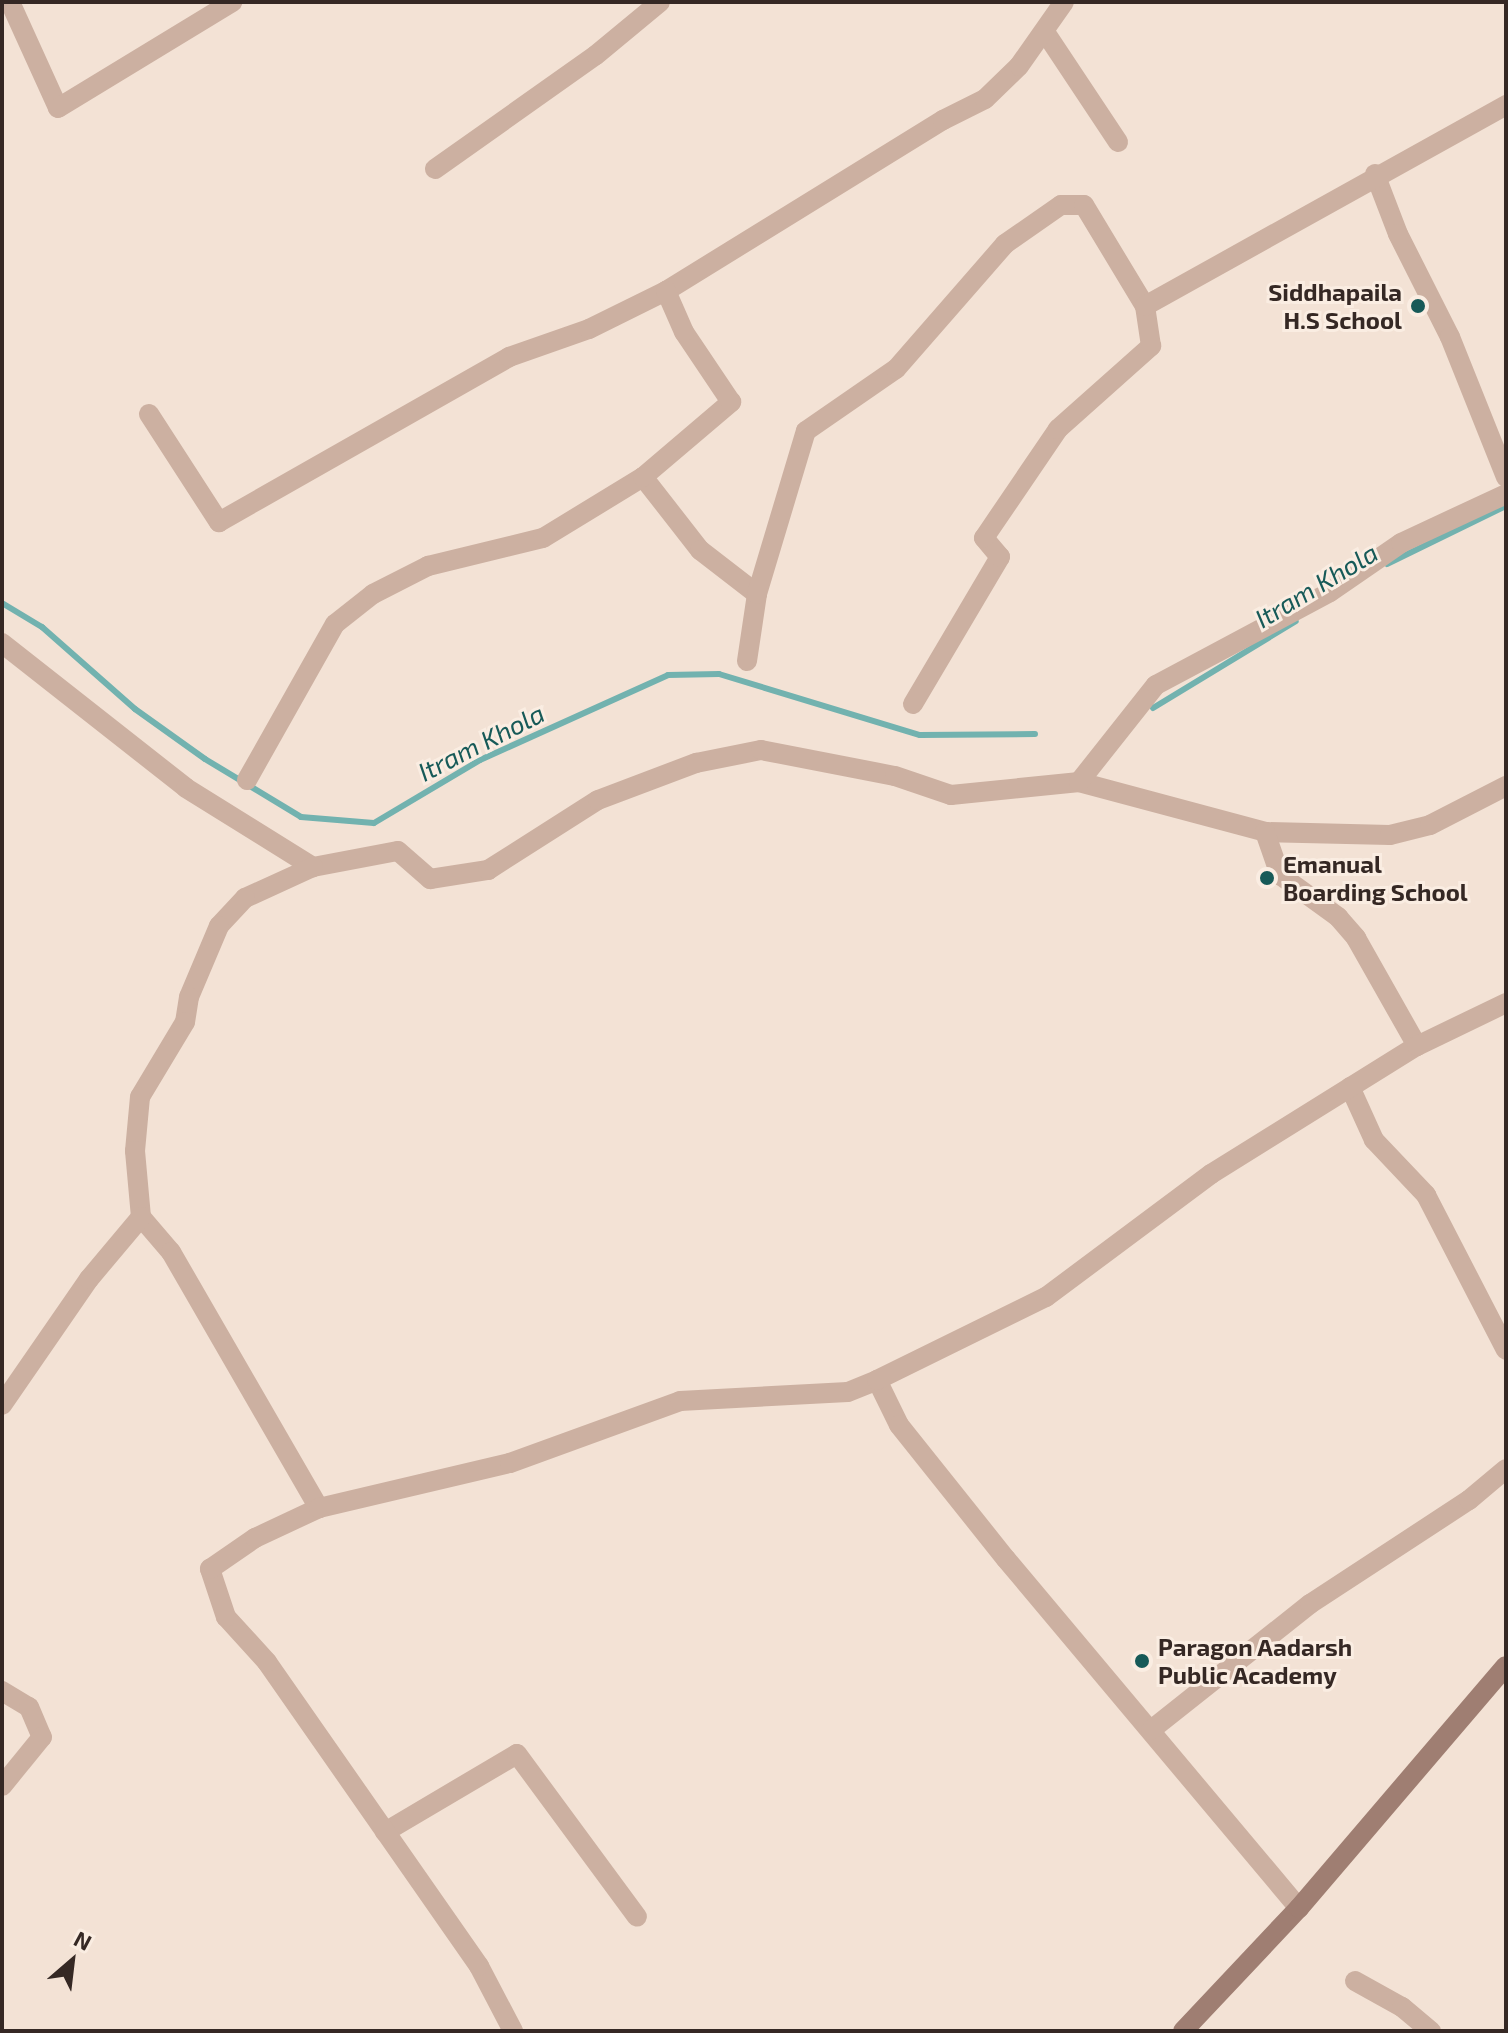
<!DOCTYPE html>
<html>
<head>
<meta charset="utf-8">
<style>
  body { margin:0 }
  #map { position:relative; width:1508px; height:2033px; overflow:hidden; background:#f3e2d5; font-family:"Exo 2",sans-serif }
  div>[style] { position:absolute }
  .stream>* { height:6px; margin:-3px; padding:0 3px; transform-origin:3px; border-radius:3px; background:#72b2af }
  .street>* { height:20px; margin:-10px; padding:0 10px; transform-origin:10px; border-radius:10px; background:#ccb0a1 }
  .secondary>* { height:20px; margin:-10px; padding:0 10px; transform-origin:10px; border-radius:10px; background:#9f7e72 }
  .dots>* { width:22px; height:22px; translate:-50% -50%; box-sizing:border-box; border:4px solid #faede2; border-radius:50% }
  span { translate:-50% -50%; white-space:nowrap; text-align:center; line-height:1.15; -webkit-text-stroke:6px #faede2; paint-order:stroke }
  .poi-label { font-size:24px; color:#352824; font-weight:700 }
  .right { translate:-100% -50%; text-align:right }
  .left { translate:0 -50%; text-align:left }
  .water-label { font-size:26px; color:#175a58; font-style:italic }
  .frame { position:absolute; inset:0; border:4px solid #352824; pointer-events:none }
  .north { position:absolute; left:32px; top:1921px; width:80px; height:80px; -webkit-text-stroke:6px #faede2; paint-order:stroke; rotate:28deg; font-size:22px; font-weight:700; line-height:32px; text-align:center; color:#352824 }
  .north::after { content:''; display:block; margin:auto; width:28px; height:36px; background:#352824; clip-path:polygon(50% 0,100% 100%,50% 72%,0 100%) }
</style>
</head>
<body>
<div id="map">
  <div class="stream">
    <div style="left:1387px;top:564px;width:132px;rotate:-26deg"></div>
    <div style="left:2px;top:603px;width:47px;rotate:31deg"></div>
    <div style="left:42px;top:627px;width:124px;rotate:41.4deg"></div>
    <div style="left:135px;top:709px;width:86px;rotate:35.5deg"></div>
    <div style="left:205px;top:759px;width:112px;rotate:31.1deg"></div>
    <div style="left:301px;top:817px;width:73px;rotate:4.7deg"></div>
    <div style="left:374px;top:823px;width:123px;rotate:-30.7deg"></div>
    <div style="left:480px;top:760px;width:206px;rotate:-24.3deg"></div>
    <div style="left:668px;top:675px;width:51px;rotate:-1.1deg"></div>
    <div style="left:719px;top:674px;width:210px;rotate:16.9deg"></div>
    <div style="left:920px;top:735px;width:115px;rotate:-0.5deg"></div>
    <div style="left:1153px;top:708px;width:167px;rotate:-31.3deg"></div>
  </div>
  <div class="street">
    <div style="left:10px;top:2px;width:116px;rotate:65.6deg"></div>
    <div style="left:58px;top:108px;width:204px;rotate:-31.3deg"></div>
    <div style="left:1045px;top:32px;width:132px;rotate:56.4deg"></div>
    <div style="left:435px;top:169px;width:197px;rotate:-35.3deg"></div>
    <div style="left:596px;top:55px;width:83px;rotate:-39.6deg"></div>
    <div style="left:1375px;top:174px;width:64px;rotate:69deg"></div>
    <div style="left:1398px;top:234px;width:115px;rotate:63.2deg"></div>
    <div style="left:1450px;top:337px;width:151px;rotate:68.2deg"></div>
    <div style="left:149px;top:414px;width:129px;rotate:57.1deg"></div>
    <div style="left:219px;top:522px;width:334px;rotate:-29.6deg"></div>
    <div style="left:509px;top:357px;width:85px;rotate:-19.3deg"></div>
    <div style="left:589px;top:329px;width:86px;rotate:-26.3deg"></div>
    <div style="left:666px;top:291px;width:326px;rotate:-31.7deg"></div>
    <div style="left:943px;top:120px;width:47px;rotate:-26.6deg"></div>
    <div style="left:985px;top:99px;width:47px;rotate:-44.1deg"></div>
    <div style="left:1019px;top:66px;width:78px;rotate:-54.9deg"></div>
    <div style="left:643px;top:477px;width:93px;rotate:52deg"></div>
    <div style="left:700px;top:550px;width:72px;rotate:37.7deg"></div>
    <div style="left:2px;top:643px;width:234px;rotate:38.2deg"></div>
    <div style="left:186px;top:788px;width:150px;rotate:31.9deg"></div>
    <div style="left:313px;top:867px;width:86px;rotate:-10.7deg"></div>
    <div style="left:398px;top:851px;width:43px;rotate:41.2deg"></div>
    <div style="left:430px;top:879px;width:59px;rotate:-8.8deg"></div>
    <div style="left:488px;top:870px;width:130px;rotate:-32.5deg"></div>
    <div style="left:598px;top:800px;width:105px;rotate:-20.7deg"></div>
    <div style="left:696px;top:763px;width:66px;rotate:-11.3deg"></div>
    <div style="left:761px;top:750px;width:136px;rotate:11deg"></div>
    <div style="left:895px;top:776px;width:59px;rotate:18.7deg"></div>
    <div style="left:951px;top:795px;width:129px;rotate:-5.8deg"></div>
    <div style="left:1079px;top:782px;width:193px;rotate:15deg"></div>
    <div style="left:1265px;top:832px;width:125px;rotate:1.4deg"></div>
    <div style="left:1390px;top:835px;width:41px;rotate:-14deg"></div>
    <div style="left:1430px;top:825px;width:85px;rotate:-27.2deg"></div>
    <div style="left:747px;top:661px;width:68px;rotate:-81.5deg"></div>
    <div style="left:757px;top:594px;width:170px;rotate:-73.3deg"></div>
    <div style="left:806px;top:431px;width:109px;rotate:-34.6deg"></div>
    <div style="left:896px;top:369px;width:166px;rotate:-48.9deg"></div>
    <div style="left:1005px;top:244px;width:68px;rotate:-34.9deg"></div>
    <div style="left:1061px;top:205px;width:23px"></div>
    <div style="left:1084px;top:205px;width:118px;rotate:58.9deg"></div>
    <div style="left:913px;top:704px;width:171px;rotate:-59.4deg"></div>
    <div style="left:1000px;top:557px;width:25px;rotate:-130deg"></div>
    <div style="left:984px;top:538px;width:132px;rotate:-55.8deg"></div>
    <div style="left:1058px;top:429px;width:125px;rotate:-41.7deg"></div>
    <div style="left:1151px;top:346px;width:40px;rotate:-98.5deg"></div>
    <div style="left:1145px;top:306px;width:413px;rotate:-29.1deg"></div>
    <div style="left:247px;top:780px;width:179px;rotate:-60.6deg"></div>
    <div style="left:335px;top:624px;width:48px;rotate:-38.3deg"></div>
    <div style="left:373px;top:594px;width:62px;rotate:-27deg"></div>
    <div style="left:428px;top:566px;width:118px;rotate:-13.7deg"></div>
    <div style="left:543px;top:538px;width:117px;rotate:-31.4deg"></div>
    <div style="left:643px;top:477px;width:116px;rotate:-40.4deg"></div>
    <div style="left:731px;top:402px;width:84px;rotate:-123.9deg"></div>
    <div style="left:684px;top:332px;width:45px;rotate:-113.7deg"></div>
    <div style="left:1079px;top:782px;width:124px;rotate:-51.6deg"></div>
    <div style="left:1156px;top:685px;width:197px;rotate:-28.1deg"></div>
    <div style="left:1330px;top:592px;width:86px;rotate:-34.6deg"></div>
    <div style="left:1401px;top:543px;width:116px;rotate:-25deg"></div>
    <div style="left:1265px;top:832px;width:46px;rotate:70.8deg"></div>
    <div style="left:1280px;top:875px;width:72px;rotate:35.9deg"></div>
    <div style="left:1338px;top:917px;width:28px;rotate:49deg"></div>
    <div style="left:1356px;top:938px;width:124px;rotate:60.5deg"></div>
    <div style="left:313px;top:867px;width:75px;rotate:155.5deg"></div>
    <div style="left:245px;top:898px;width:38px;rotate:133deg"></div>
    <div style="left:219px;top:926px;width:77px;rotate:112.9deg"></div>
    <div style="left:189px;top:997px;width:25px;rotate:99deg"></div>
    <div style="left:185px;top:1022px;width:87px;rotate:121deg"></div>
    <div style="left:140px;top:1097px;width:54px;rotate:95.3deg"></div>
    <div style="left:135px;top:1151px;width:66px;rotate:84.8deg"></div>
    <div style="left:141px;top:1217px;width:46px;rotate:49.4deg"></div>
    <div style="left:171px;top:1252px;width:296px;rotate:60deg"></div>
    <div style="left:1350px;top:1087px;width:58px;rotate:65.6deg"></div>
    <div style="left:1374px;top:1140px;width:76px;rotate:46.6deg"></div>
    <div style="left:1426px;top:1195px;width:174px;rotate:62.7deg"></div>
    <div style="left:877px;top:1380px;width:50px;rotate:63.9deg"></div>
    <div style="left:899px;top:1425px;width:171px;rotate:51.4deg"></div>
    <div style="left:1006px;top:1559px;width:456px;rotate:50deg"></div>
    <div style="left:2px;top:1405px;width:153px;rotate:-55.4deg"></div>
    <div style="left:89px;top:1279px;width:81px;rotate:-50deg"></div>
    <div style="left:2px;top:1691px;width:31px;rotate:31deg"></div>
    <div style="left:29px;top:1707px;width:33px;rotate:67deg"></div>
    <div style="left:42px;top:1737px;width:63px;rotate:129.2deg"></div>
    <div style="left:1151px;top:1730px;width:203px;rotate:-38.4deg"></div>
    <div style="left:1310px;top:1604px;width:190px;rotate:-33.2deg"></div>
    <div style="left:1469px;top:1500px;width:48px;rotate:-40deg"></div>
    <div style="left:385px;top:1832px;width:153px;rotate:-30.6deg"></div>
    <div style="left:517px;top:1754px;width:202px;rotate:53.6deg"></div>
    <div style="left:1355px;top:1981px;width:54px;rotate:29deg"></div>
    <div style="left:1402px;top:2007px;width:38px;rotate:40deg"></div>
    <div style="left:513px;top:2031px;width:73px;rotate:-117.6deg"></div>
    <div style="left:479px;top:1966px;width:371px;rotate:-124.9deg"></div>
    <div style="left:267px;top:1662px;width:61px;rotate:-132.3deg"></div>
    <div style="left:226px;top:1617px;width:51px;rotate:-108.4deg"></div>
    <div style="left:210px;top:1569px;width:55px;rotate:-34.6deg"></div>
    <div style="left:255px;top:1538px;width:71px;rotate:-25.1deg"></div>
    <div style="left:319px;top:1508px;width:196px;rotate:-13.3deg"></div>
    <div style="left:510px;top:1463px;width:181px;rotate:-20deg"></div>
    <div style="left:680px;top:1401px;width:168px;rotate:-3.1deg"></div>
    <div style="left:848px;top:1392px;width:31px;rotate:-22deg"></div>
    <div style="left:877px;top:1380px;width:188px;rotate:-26.2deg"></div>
    <div style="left:1046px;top:1297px;width:206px;rotate:-36.7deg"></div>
    <div style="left:1211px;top:1174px;width:243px;rotate:-31.9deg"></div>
    <div style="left:1417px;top:1046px;width:99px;rotate:-25.8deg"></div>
  </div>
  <div class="secondary">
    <div style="left:1183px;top:2031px;width:169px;rotate:-46.7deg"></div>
    <div style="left:1299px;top:1908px;width:318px;rotate:-49.5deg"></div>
  </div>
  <div class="dots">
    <div style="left:1418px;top:306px;background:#175a58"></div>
    <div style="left:1267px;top:878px;background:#175a58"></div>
    <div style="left:1142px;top:1661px;background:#175a58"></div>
  </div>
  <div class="poi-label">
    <span class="right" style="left:1402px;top:306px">Siddhapaila<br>H.S School</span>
    <span class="left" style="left:1283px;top:878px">Emanual<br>Boarding School</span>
    <span class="left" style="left:1158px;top:1661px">Paragon Aadarsh<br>Public Academy</span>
  </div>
  <div class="water-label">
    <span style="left:1316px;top:585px;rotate:-31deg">Itram Khola</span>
    <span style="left:481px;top:742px;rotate:-27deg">Itram Khola</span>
  </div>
  <div class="frame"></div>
  <div class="north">N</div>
</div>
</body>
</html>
